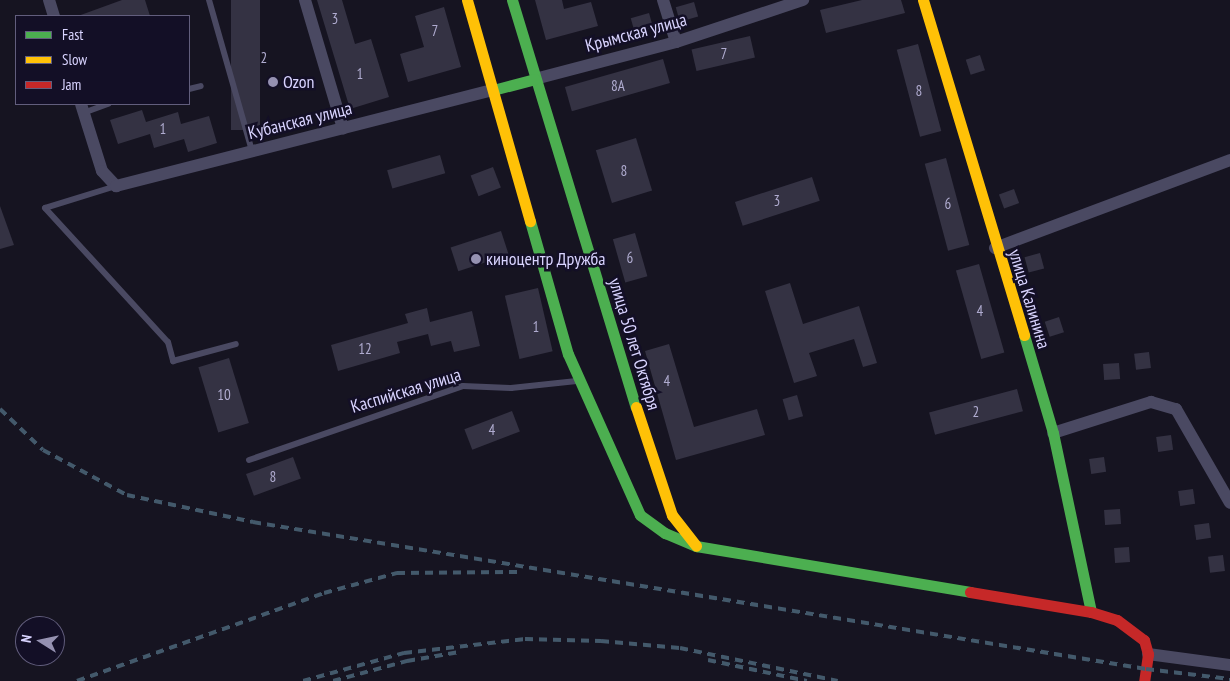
<!DOCTYPE html>
<html>
<head>
<meta charset="utf-8">
<style>
  body { margin:0 }
  #map { position:relative; width:1230px; height:681px; overflow:hidden; background:#161421; font-family:"PT Sans Narrow",sans-serif }
  div>[style] { position:absolute }
  .building>* { inset:0; background:#343243; transform-origin:0 0 }
  .lane>* { height:6px; margin:-3px; padding:0 3px; transform-origin:3px; border-radius:3px; background:#4a4962 }
  .street>* { height:12px; margin:-6px; padding:0 6px; transform-origin:6px; border-radius:6px; background:#4a4962 }
  .fast>* { height:11px; margin:-5.5px; padding:0 5.5px; transform-origin:5.5px; border-radius:5.5px; background:#4caf50 }
  .slow>* { height:11px; margin:-5.5px; padding:0 5.5px; transform-origin:5.5px; border-radius:5.5px; background:#ffc107 }
  .jam>* { height:11px; margin:-5.5px; padding:0 5.5px; transform-origin:5.5px; border-radius:5.5px; background:#c62828 }
  .rail>* { height:4px; margin-top:-2px; transform-origin:0; background:repeating-linear-gradient(90deg,#43596b 0 8px,transparent 0 14px) }
  .dots>* { width:14px; height:14px; translate:-50% -50%; box-sizing:border-box; border:2px solid #130f26; border-radius:50% }
  span { translate:-50% -50%; white-space:nowrap; text-align:center; line-height:1.15; -webkit-text-stroke:5px #130f26; paint-order:stroke }
  .number-label { font-size:15px; color:#b0acd0 }
  .number-label span { -webkit-text-stroke-width:0 }
  .street-label { font-size:18px; color:#d9d4ff }
  .poi-label { font-size:18px; color:#d9d4ff }
  .left { translate:0 -50%; text-align:left }
  .legend { position:absolute; left:15px; top:15px; width:175px; height:90px; box-sizing:border-box; background:#130f26; border:1px solid #625e7d; margin:0; padding:6px 9px; list-style:none; font-size:15px; color:#d9d4ff }
  .legend li { display:flex; align-items:center; gap:10px; height:25px }
  .legend b { width:25px; border:1px solid #625e7d }
  .north { position:absolute; left:15px; top:616px; width:50px; height:50px; box-sizing:border-box; background:#130f26; border:1px solid #625e7d; border-radius:50%; rotate:280deg; font-size:14px; font-weight:700; line-height:20px; text-align:center; color:#d9d4ff }
  .north::after { content:''; display:block; margin:auto; width:18px; height:22px; background:#9591b1; clip-path:polygon(50% 0,100% 100%,50% 72%,0 100%) }
</style>
</head>
<body>
<div id="map">
  <div class="building">
    <div style="clip-path:polygon(122px 0,145px 0,150px 16px,78px 16px)"></div>
    <div style="left:231px;top:0;width:29px;height:130px"></div>
    <div style="clip-path:polygon(317px 0,342px 0,355px 44px,371px 39px,389px 97px,350px 109px)"></div>
    <div style="clip-path:polygon(535px 0,562px 0,564px 9px,591px 2px,598px 26px,546px 40px)"></div>
    <div style="clip-path:polygon(862px 0,901px 0,905px 13px,826px 33px,820px 10px)"></div>
    <div style="left:694px;top:2px;width:15px;height:19px;rotate:74deg"></div>
    <div style="clip-path:polygon(444px 7px,461px 67px,408px 82px,400px 54px,424px 47px,415px 16px)"></div>
    <div style="left:649px;top:13px;width:15px;height:19px;rotate:74deg"></div>
    <div style="left:750px;top:36px;width:22px;height:60px;rotate:77deg"></div>
    <div style="left:918px;top:44px;width:90px;height:22px;rotate:75deg"></div>
    <div style="left:980px;top:55px;width:16px;height:15px;rotate:72deg"></div>
    <div style="left:663px;top:59px;width:25px;height:102px;rotate:74deg"></div>
    <div style="clip-path:polygon(142px 110px,146px 122px,178px 112px,181px 124px,209px 116px,217px 143px,188px 152px,184px 139px,154px 148px,150px 134px,118px 144px,110px 120px)"></div>
    <div style="left:636px;top:138px;width:55px;height:42px;rotate:73deg"></div>
    <div style="left:440px;top:155px;width:19px;height:55px;rotate:74deg"></div>
    <div style="left:946px;top:158px;width:90px;height:22px;rotate:75deg"></div>
    <div style="left:493px;top:167px;width:22px;height:24px;rotate:69deg"></div>
    <div style="left:812px;top:177px;width:25px;height:81px;rotate:72deg"></div>
    <div style="left:1014px;top:189px;width:15px;height:16px;rotate:70deg"></div>
    <div style="clip-path:polygon(0 206px,14px 245px,0 249px)"></div>
    <div style="left:501px;top:231px;width:25px;height:53px;rotate:72deg"></div>
    <div style="left:635px;top:233px;width:45px;height:23px;rotate:74deg"></div>
    <div style="left:1040px;top:253px;width:16px;height:16px;rotate:75deg"></div>
    <div style="left:979px;top:264px;width:92px;height:24px;rotate:74deg"></div>
    <div style="clip-path:polygon(790px 283px,803px 324px,859px 306px,877px 363px,863px 367px,854px 339px,809px 353px,817px 376px,794px 383px,765px 291px)"></div>
    <div style="left:538px;top:288px;width:65px;height:34px;rotate:77deg"></div>
    <div style="clip-path:polygon(427px 308px,430px 322px,472px 311px,480px 346px,454px 352px,451px 341px,431px 346px,428px 334px,397px 342px,400px 353px,338px 371px,331px 345px,408px 323px,405px 314px)"></div>
    <div style="left:1059px;top:317px;width:16px;height:15px;rotate:72deg"></div>
    <div style="clip-path:polygon(669px 344px,694px 427px,757px 409px,765px 435px,676px 460px,645px 351px)"></div>
    <div style="left:1149px;top:352px;width:16px;height:15px;rotate:83deg"></div>
    <div style="left:229px;top:358px;width:68px;height:32px;rotate:73deg"></div>
    <div style="left:1119px;top:363px;width:16px;height:16px;rotate:86deg"></div>
    <div style="left:1017px;top:389px;width:23px;height:91px;rotate:75deg"></div>
    <div style="left:797px;top:395px;width:22px;height:15px;rotate:74deg"></div>
    <div style="left:512px;top:411px;width:22px;height:51px;rotate:69deg"></div>
    <div style="left:1171px;top:435px;width:15px;height:15px;rotate:82deg"></div>
    <div style="left:293px;top:457px;width:23px;height:50px;rotate:70deg"></div>
    <div style="left:1104px;top:457px;width:15px;height:15px;rotate:82deg"></div>
    <div style="left:1193px;top:489px;width:15px;height:15px;rotate:82deg"></div>
    <div style="left:1120px;top:509px;width:15px;height:16px;rotate:86deg"></div>
    <div style="left:1209px;top:523px;width:15px;height:15px;rotate:82deg"></div>
    <div style="left:1129px;top:547px;width:15px;height:15px;rotate:86deg"></div>
    <div style="left:1223px;top:555px;width:16px;height:15px;rotate:83deg"></div>
  </div>
  <div class="lane">
    <div style="left:209px;top:0;width:157px;rotate:74.1deg"></div>
    <div style="left:189px;top:89px;width:12px;rotate:-14deg"></div>
    <div style="left:83px;top:113px;width:27px;rotate:-20deg"></div>
    <div style="left:116px;top:186px;width:74px;rotate:162.8deg"></div>
    <div style="left:45px;top:208px;width:182px;rotate:47.5deg"></div>
    <div style="left:168px;top:342px;width:20px;rotate:75deg"></div>
    <div style="left:173px;top:361px;width:65px;rotate:-15.1deg"></div>
    <div style="left:249px;top:460px;width:226px;rotate:-19.1deg"></div>
    <div style="left:463px;top:386px;width:48px;rotate:2.4deg"></div>
    <div style="left:511px;top:388px;width:66px;rotate:-6.1deg"></div>
  </div>
  <div class="street">
    <div style="left:49px;top:0;width:17px;rotate:73deg"></div>
    <div style="left:305px;top:0;width:134px;rotate:73.5deg"></div>
    <div style="left:663px;top:0;width:44px;rotate:72.8deg"></div>
    <div style="left:535px;top:79px;width:146px;rotate:-14.7deg"></div>
    <div style="left:676px;top:42px;width:134px;rotate:-18.3deg"></div>
    <div style="left:81px;top:104px;width:70px;rotate:72.6deg"></div>
    <div style="left:102px;top:171px;width:21px;rotate:47deg"></div>
    <div style="left:116px;top:186px;width:389px;rotate:-14.3deg"></div>
    <div style="left:995px;top:248px;width:251px;rotate:-20.5deg"></div>
    <div style="left:1053px;top:433px;width:103px;rotate:-17.6deg"></div>
    <div style="left:1151px;top:402px;width:26px;rotate:16deg"></div>
    <div style="left:1176px;top:409px;width:108px;rotate:60.1deg"></div>
    <div style="left:1148px;top:654px;width:83px;rotate:7.6deg"></div>
  </div>
  <div class="fast">
    <div style="left:512px;top:0;width:425px;rotate:73.1deg"></div>
    <div style="left:493px;top:90px;width:43px;rotate:-14.7deg"></div>
    <div style="left:530px;top:221px;width:138px;rotate:74.1deg"></div>
    <div style="left:568px;top:354px;width:176px;rotate:65.9deg"></div>
    <div style="left:640px;top:515px;width:31px;rotate:36deg"></div>
    <div style="left:665px;top:533px;width:34px;rotate:23deg"></div>
    <div style="left:696px;top:546px;width:278px;rotate:9.5deg"></div>
    <div style="left:1024px;top:335px;width:102px;rotate:73.5deg"></div>
    <div style="left:1053px;top:433px;width:183px;rotate:78deg"></div>
  </div>
  <div class="slow">
    <div style="left:467px;top:0;width:230px;rotate:74.1deg"></div>
    <div style="left:923px;top:0;width:350px;rotate:73.2deg"></div>
    <div style="left:636px;top:407px;width:114px;rotate:71.6deg"></div>
    <div style="left:672px;top:515px;width:39px;rotate:52deg"></div>
  </div>
  <div class="jam">
    <div style="left:970px;top:592px;width:123px;rotate:9.4deg"></div>
    <div style="left:1091px;top:612px;width:27px;rotate:17deg"></div>
    <div style="left:1117px;top:620px;width:34px;rotate:37deg"></div>
    <div style="left:1144px;top:640px;width:15px;rotate:74deg"></div>
    <div style="left:1148px;top:654px;width:27px;rotate:98deg"></div>
  </div>
  <div class="rail">
    <div style="left:0;top:409px;width:59px;rotate:43.6deg"></div>
    <div style="left:43px;top:450px;width:95px;rotate:28.2deg"></div>
    <div style="left:127px;top:495px;width:129px;rotate:12.1deg"></div>
    <div style="left:253px;top:522px;width:905px;rotate:9.35deg"></div>
    <div style="left:1146px;top:669px;width:85px;rotate:6.8deg"></div>
    <div style="left:708px;top:660px;width:101px;rotate:12deg"></div>
    <div style="left:77px;top:681px;width:262px;rotate:-19.6deg"></div>
    <div style="left:324px;top:593px;width:76px;rotate:-15.3deg"></div>
    <div style="left:397px;top:573px;width:126px;rotate:-0.5deg"></div>
    <div style="left:303px;top:681px;width:105px;rotate:-15.5deg"></div>
    <div style="left:404px;top:653px;width:122px;rotate:-6.6deg"></div>
    <div style="left:525px;top:639px;width:76px;rotate:1.5deg"></div>
    <div style="left:601px;top:641px;width:79px;rotate:5.1deg"></div>
    <div style="left:680px;top:648px;width:161px;rotate:11.8deg"></div>
    <div style="left:333px;top:681px;width:77px;rotate:-15.1deg"></div>
    <div style="left:407px;top:661px;width:53px;rotate:-9.8deg"></div>
  </div>
  <div class="dots">
    <div style="left:273px;top:82px;background:#9591b1"></div>
    <div style="left:476px;top:259px;background:#9591b1"></div>
  </div>
  <div class="number-label">
    <span style="left:335px;top:19px">3</span>
    <span style="left:435px;top:31px">7</span>
    <span style="left:724px;top:54px">7</span>
    <span style="left:264px;top:58px">2</span>
    <span style="left:360px;top:74px">1</span>
    <span style="left:618px;top:86px">8А</span>
    <span style="left:919px;top:91px">8</span>
    <span style="left:163px;top:129px">1</span>
    <span style="left:624px;top:171px">8</span>
    <span style="left:777px;top:201px">3</span>
    <span style="left:948px;top:204px">6</span>
    <span style="left:630px;top:258px">6</span>
    <span style="left:980px;top:311px">4</span>
    <span style="left:536px;top:327px">1</span>
    <span style="left:365px;top:349px">12</span>
    <span style="left:667px;top:381px">4</span>
    <span style="left:224px;top:395px">10</span>
    <span style="left:976px;top:412px">2</span>
    <span style="left:492px;top:430px">4</span>
    <span style="left:273px;top:477px">8</span>
  </div>
  <div class="street-label">
    <span style="left:636px;top:33px;rotate:-15deg">Крымская улица</span>
    <span style="left:300px;top:121px;rotate:-14deg">Кубанская улица</span>
    <span style="left:1029px;top:299px;rotate:73deg">улица Калинина</span>
    <span style="left:634px;top:344px;rotate:73deg">улица 50 лет Октября</span>
    <span style="left:406px;top:391px;rotate:-17deg">Каспийская улица</span>
  </div>
  <div class="poi-label">
    <span class="left" style="left:283px;top:82px">Ozon</span>
    <span class="left" style="left:486px;top:259px">киноцентр Дружба</span>
  </div>
  <ul class="legend">
  <li><b style="height:6px;background:#4caf50"></b>Fast</li>
  <li><b style="height:6px;background:#ffc107"></b>Slow</li>
  <li><b style="height:6px;background:#c62828"></b>Jam</li>
  </ul>
  <div class="north">N</div>
</div>
</body>
</html>
